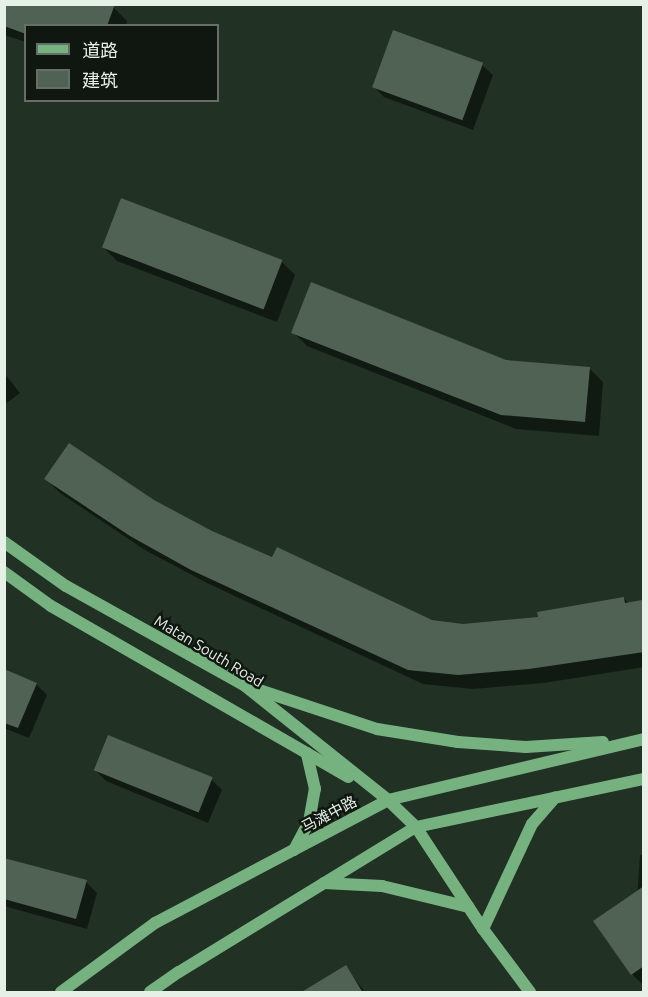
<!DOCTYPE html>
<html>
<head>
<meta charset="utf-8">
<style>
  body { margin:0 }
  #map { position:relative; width:648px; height:997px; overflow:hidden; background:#213123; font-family:Ubuntu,"Noto Sans SC",sans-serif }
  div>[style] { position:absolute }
  .shadow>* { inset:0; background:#0007 }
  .building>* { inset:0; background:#506253; transform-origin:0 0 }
  .secondary>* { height:12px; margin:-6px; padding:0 6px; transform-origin:6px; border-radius:6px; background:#76b280 }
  span { translate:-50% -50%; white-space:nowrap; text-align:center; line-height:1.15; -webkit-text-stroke:5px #101711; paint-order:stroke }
  .street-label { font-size:15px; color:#e6f0e7 }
  .frame { position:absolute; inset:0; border:6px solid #e6f0e7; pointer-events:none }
  .legend { position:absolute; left:24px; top:24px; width:195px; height:78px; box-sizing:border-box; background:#101711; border:2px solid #666e67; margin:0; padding:8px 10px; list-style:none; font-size:18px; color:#e6f0e7 }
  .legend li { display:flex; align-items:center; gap:12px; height:30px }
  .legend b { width:30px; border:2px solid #666e67 }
</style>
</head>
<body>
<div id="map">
  <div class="shadow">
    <div style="clip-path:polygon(4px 4px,113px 7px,127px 21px,126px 26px,26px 26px,26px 42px,4px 35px)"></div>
    <div style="clip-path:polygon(482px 65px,493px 75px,473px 130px,384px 97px,374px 87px)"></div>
    <div style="clip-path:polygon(103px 247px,281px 261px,295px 275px,277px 322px,117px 261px)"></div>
    <div style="clip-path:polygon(293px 332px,505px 361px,589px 368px,603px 382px,599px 436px,516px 429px,307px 346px)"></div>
    <div style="clip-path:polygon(4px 373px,20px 393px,4px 405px)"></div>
    <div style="clip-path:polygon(46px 479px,153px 501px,211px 532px,273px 559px,431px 622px,463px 625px,539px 619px,624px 598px,629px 604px,641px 602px,644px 604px,644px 667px,544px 683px,473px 689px,423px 684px,207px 583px,145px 550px,60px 493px)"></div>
    <div style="clip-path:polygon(4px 671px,36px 684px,47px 695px,29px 738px,4px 728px)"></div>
    <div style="clip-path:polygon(95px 770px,211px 779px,222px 790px,208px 823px,106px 781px)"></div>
    <div style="clip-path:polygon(640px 855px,644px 855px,644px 986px,632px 974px)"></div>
    <div style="clip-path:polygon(4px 860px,86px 882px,97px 893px,87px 929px,4px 906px)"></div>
    <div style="clip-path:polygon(345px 967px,365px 992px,312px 992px)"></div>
  </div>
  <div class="building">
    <div style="clip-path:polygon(4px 4px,115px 4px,107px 26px,26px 26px,26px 34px,4px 26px)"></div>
    <div style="left:393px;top:30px;width:96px;height:61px;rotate:20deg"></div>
    <div style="left:121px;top:198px;width:173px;height:53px;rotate:21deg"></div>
    <div style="clip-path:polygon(311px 282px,506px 360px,590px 367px,585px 422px,501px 415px,291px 333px)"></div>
    <div style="clip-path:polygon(69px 443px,154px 500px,212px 531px,272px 557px,277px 547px,432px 620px,463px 624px,538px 617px,537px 612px,624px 597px,625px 603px,642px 600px,644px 652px,529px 669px,458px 675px,408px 670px,191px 570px,130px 536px,44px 479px)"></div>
    <div style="clip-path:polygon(4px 669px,37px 683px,18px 728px,4px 723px)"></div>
    <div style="left:108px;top:735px;width:113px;height:38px;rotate:22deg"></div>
    <div style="clip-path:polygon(4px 858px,87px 880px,76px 919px,4px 899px)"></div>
    <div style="clip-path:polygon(644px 886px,644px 966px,631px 975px,593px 921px)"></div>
    <div style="clip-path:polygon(346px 965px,363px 993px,300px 993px)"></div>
  </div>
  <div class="secondary">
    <div style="left:4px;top:542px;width:76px;rotate:35.4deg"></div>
    <div style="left:66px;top:586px;width:204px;rotate:29.1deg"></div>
    <div style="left:244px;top:685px;width:184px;rotate:38.6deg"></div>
    <div style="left:388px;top:800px;width:39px;rotate:44deg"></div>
    <div style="left:416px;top:827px;width:122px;rotate:56.7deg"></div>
    <div style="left:483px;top:929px;width:79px;rotate:53.3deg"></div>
    <div style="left:4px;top:572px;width:58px;rotate:35.9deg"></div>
    <div style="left:51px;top:606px;width:343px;rotate:29.9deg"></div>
    <div style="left:253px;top:688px;width:131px;rotate:18.3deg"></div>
    <div style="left:377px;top:729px;width:82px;rotate:9.1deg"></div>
    <div style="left:458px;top:742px;width:68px;rotate:4.2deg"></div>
    <div style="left:526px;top:747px;width:77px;rotate:-3.7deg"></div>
    <div style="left:294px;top:850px;width:32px;rotate:-62deg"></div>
    <div style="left:309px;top:822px;width:34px;rotate:-80deg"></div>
    <div style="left:315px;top:789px;width:37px;rotate:-103deg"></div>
    <div style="left:324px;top:883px;width:58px;rotate:3deg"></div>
    <div style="left:382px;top:886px;width:89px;rotate:13.6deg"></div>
    <div style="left:483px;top:929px;width:116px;rotate:-65deg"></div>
    <div style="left:532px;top:824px;width:35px;rotate:-49deg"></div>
    <div style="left:61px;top:992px;width:117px;rotate:-36.3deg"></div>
    <div style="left:155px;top:923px;width:263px;rotate:-27.8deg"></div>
    <div style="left:388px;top:800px;width:263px;rotate:-13.4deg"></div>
    <div style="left:150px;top:992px;width:35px;rotate:-35deg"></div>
    <div style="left:179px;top:972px;width:278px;rotate:-31.5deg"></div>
    <div style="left:416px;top:827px;width:233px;rotate:-11.9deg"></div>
  </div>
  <div class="street-label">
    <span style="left:209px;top:651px;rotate:31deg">Matan South Road</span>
    <span style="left:329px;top:814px;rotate:-28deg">马滩中路</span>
  </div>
  <div class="frame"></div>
  <ul class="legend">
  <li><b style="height:8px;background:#76b280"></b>道路</li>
  <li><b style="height:16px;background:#506253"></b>建筑</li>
  </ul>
</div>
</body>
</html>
